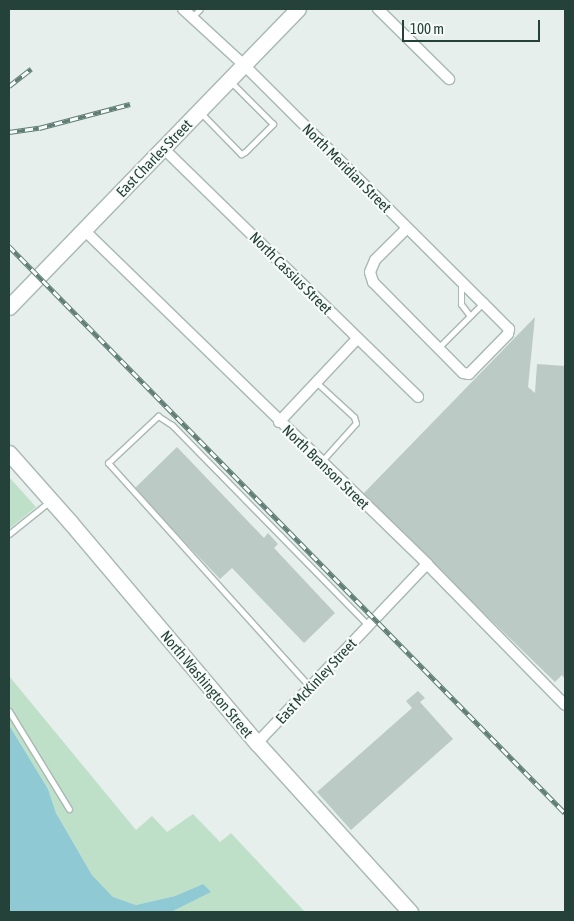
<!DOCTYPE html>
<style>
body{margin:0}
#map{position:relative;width:574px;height:921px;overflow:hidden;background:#e6efeb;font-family:"Asap Condensed",sans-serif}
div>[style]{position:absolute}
.green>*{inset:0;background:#bfe0c8}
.water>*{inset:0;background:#8ec9d4}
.building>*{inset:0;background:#bbcac4}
.roads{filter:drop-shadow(1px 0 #a8b8b2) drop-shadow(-1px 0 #a8b8b2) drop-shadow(0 1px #a8b8b2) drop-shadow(0 -1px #a8b8b2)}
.lane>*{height:5px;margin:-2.5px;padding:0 2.5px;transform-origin:2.5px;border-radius:2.5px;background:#fff}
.street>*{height:10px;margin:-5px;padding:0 5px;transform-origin:5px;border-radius:5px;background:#fff}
.secondary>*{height:15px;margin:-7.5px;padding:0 7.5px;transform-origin:7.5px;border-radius:7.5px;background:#fff}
.rail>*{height:4.5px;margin-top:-2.25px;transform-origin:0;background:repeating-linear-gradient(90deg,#f7fbf9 0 8px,#5f7d75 0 16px);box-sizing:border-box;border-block:1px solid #5f7d75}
span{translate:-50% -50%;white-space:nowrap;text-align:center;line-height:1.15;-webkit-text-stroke:4.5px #f7fbf9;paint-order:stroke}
.street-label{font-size:15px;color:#24423a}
.frame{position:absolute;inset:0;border:10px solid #24423a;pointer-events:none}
.scale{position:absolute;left:402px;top:20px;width:138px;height:22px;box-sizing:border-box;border:2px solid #24423a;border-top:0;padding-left:6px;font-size:15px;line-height:18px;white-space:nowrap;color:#24423a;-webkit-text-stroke:4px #f7fbf9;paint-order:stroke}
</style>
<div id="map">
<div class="green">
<div style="clip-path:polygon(9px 477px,36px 507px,9px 529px)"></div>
<div style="clip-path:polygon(9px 676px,136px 830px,152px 816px,167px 832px,193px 814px,220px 842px,231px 833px,305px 912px,171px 912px,200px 897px,203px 884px,175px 896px,136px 905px,113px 897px,92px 875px,56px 813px,48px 789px,9px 725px)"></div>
</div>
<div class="water">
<div style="clip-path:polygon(9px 725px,48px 789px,56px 813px,92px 875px,113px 897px,136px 905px,175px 896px,203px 884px,211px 892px,171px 912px,9px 912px)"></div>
</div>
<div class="building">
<div style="clip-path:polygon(535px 317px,528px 387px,535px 393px,537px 364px,565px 366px,565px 679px,562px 675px,555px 682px,362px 495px)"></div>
<div style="clip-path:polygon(177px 447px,264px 538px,268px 533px,278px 544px,274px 548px,335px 613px,304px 643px,232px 568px,220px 579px,134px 489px)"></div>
<div style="clip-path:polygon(418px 691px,425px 698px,420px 702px,453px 739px,351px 830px,317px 792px,412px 708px,406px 701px)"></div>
</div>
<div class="roads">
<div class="lane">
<div style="left:192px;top:17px;width:11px;rotate:-45deg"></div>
<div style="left:200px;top:112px;width:59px;rotate:45.7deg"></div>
<div style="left:241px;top:154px;width:4px;rotate:-27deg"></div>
<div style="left:245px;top:152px;width:40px;rotate:-45deg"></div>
<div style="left:273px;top:124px;width:59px;rotate:-135deg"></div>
<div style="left:461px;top:282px;width:22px;rotate:90deg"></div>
<div style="left:461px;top:304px;width:15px;rotate:53deg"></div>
<div style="left:438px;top:348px;width:64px;rotate:-45deg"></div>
<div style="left:316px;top:382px;width:52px;rotate:42.6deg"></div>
<div style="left:354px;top:417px;width:6px;rotate:72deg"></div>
<div style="left:356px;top:423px;width:52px;rotate:131.9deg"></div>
<div style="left:9px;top:534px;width:51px;rotate:-38.7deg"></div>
<div style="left:310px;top:687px;width:302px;rotate:-132deg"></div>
<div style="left:108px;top:463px;width:69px;rotate:-43.2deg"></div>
<div style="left:158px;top:416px;width:17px;rotate:33deg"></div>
<div style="left:172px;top:425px;width:280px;rotate:45.6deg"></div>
<div style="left:9px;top:711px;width:115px;rotate:58.5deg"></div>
</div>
<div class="street">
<div style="left:183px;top:9px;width:83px;rotate:42.6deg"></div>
<div style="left:244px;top:65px;width:337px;rotate:44.9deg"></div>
<div style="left:483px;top:303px;width:37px;rotate:45deg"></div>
<div style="left:509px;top:329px;width:5px;rotate:101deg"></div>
<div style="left:508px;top:334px;width:56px;rotate:134.3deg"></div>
<div style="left:469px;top:374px;width:6px;rotate:-171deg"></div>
<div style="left:463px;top:373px;width:128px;rotate:-134.7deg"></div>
<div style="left:373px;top:282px;width:10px;rotate:-107deg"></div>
<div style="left:370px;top:272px;width:13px;rotate:-67deg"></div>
<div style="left:375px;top:260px;width:45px;rotate:-45deg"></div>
<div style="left:378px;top:9px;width:100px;rotate:44.6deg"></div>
<div style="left:164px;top:149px;width:355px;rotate:44.3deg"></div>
<div style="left:84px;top:230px;width:479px;rotate:44.2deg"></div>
<div style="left:427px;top:564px;width:197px;rotate:45.6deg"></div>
<div style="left:279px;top:422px;width:114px;rotate:-46.8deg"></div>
<div style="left:257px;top:743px;width:247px;rotate:-46.5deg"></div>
</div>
<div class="secondary">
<div style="left:9px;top:307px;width:415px;rotate:-45.9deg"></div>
<div style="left:9px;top:453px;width:92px;rotate:48.5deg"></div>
<div style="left:70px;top:522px;width:289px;rotate:49.8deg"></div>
<div style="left:257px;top:743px;width:228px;rotate:47.8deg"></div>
</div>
</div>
<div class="rail">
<div style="left:9px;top:86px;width:28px;rotate:-38deg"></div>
<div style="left:9px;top:132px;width:30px;rotate:-8deg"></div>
<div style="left:39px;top:128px;width:94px;rotate:-14.8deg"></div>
<div style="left:9px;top:246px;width:794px;rotate:45.56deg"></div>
</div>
<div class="street-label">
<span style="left:154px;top:158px;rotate:-46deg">East Charles Street</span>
<span style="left:347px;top:168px;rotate:45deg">North Meridian Street</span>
<span style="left:291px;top:273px;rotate:45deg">North Cassius Street</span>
<span style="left:326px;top:467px;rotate:44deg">North Branson Street</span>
<span style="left:316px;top:681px;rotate:-47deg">East McKinley Street</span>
<span style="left:207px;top:684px;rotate:50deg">North Washington Street</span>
</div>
<div class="frame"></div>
<div class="scale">100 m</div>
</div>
